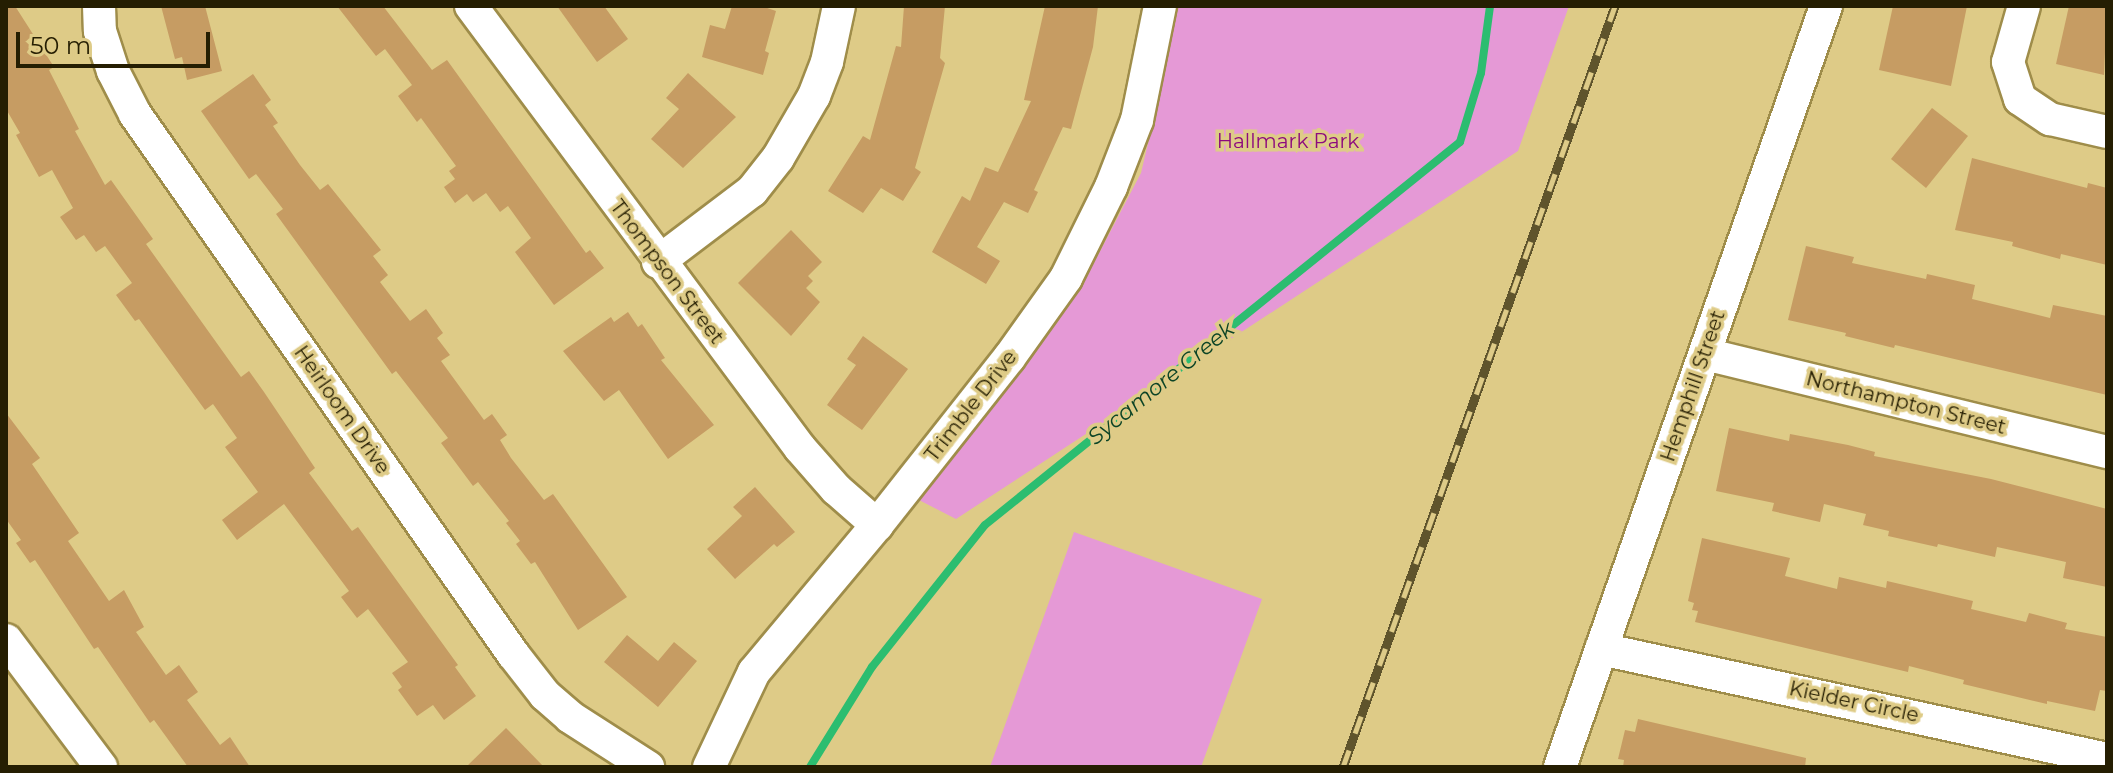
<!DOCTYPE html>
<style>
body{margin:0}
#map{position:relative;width:2113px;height:773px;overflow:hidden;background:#decb87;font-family:Montserrat,sans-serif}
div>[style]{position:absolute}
.green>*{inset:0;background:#e599d6}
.stream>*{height:8px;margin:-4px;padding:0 4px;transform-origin:4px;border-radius:4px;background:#2cbd70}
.building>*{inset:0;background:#c69c63}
.roads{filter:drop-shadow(2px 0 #9f8d4a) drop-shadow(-2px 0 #9f8d4a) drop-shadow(0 2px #9f8d4a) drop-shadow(0 -2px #9f8d4a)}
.minor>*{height:32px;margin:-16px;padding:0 16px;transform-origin:16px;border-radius:16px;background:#fff}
.rail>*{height:9px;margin-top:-4.5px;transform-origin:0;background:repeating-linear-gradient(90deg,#decb87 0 18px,#5f542c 0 36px);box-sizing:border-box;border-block:2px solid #5f542c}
span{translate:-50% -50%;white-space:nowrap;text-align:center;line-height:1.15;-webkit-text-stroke:7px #decb87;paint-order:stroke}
.park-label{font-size:20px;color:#8d097e}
.street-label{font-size:20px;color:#251e02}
.water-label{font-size:22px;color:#0c4426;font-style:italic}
.frame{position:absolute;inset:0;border:8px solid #251e02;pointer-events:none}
.scale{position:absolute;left:16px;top:32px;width:194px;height:36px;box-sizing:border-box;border:4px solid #251e02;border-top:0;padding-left:10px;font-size:24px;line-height:28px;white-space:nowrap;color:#251e02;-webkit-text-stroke:6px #decb87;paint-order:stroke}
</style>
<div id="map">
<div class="green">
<div style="clip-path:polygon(1173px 6px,1569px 6px,1518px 151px,956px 519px,917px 499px,1045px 339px,1087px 276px,1141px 173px,1158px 101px)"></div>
<div style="clip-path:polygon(1074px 532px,1262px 599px,1201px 767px,990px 767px)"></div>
</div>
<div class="stream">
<div style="left:810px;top:767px;width:118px;rotate:-58.2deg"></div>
<div style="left:872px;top:667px;width:181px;rotate:-51.5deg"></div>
<div style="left:985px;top:525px;width:610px;rotate:-38.88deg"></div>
<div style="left:1460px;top:142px;width:72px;rotate:-73.1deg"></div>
<div style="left:1481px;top:73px;width:68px;rotate:-82.3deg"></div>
</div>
<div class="building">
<div style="clip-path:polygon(6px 6px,15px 6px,54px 67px,49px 70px,79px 129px,75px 131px,105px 185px,111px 180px,153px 239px,146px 244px,241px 377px,249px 371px,264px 392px,315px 468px,309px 473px,352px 531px,358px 527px,458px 665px,455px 667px,476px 696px,444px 720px,433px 705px,417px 716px,398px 690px,402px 687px,392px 673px,408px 662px,368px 609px,357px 618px,341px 597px,349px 591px,284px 504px,237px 540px,222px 520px,258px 492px,225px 447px,237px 438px,213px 404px,205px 410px,139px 319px,135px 321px,116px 295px,132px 283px,105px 246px,96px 252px,84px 235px,76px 240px,60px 217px,73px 208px,52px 170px,39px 177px,16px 135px,20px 133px,6px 109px)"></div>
<div style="clip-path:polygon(161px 6px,205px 6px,222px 71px,187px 80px,182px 57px,175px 59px)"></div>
<div style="clip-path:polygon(337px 6px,383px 6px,432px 70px,447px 60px,586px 253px,590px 250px,604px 268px,554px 305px,515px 252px,531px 238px,508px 206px,500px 212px,486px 193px,473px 202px,467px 194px,455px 203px,444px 187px,455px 179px,449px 171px,456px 166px,421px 118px,417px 122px,398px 96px,412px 85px,385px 49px,376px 56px)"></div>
<div style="clip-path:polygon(557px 6px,604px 6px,628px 39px,597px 62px)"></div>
<div style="clip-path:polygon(732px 6px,761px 6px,776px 11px,765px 51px,769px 53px,763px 75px,702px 57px,710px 25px,725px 29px)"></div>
<div style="clip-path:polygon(904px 6px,945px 6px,940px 58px,945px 63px,915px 168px,921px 172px,903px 201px,881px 188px,863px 213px,828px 191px,863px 136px,870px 140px,896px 46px,901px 47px)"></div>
<div style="clip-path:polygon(1045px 6px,1098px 6px,1093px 47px,1071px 129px,1063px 127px,1034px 190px,1038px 192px,1028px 213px,1004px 202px,977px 247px,1000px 261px,986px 284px,932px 252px,962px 196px,970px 201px,985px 167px,998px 172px,1031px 101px,1024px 100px)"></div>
<div style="clip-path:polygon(1893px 6px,1967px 6px,1951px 86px,1879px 70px)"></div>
<div style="clip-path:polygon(2069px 6px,2107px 6px,2104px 75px,2056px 64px)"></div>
<div style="clip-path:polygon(688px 73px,736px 117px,683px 168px,651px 139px,679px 109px,666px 98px)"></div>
<div style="clip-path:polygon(253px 74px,271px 100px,265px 105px,278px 123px,273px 126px,300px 165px,320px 190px,328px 184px,381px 250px,373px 256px,388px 275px,380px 282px,410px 321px,426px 309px,443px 333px,437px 338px,450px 355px,441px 361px,484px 420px,492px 414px,507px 435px,500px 440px,511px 458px,544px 500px,553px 494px,627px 597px,578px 630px,535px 562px,531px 564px,516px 544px,520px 541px,506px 523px,509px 521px,478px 482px,473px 486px,441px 443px,448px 438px,396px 371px,392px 374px,276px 214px,283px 209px,256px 174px,249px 179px,201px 111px)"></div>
<div style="clip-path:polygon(1932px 108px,1968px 136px,1926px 188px,1891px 159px)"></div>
<div style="clip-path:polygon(1972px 158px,2087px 188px,2088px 183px,2107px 188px,2107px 265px,2061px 254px,2060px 259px,2012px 246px,2013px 242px,1955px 230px)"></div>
<div style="clip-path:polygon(791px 230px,822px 262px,808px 276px,813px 281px,806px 288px,820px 302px,791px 336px,738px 283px)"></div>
<div style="clip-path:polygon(1806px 246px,1854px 257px,1852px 263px,1926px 279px,1927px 274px,1975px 285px,1972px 299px,2050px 318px,2053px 305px,2107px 316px,2107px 395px,1895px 345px,1894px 348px,1845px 336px,1846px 333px,1788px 320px)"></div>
<div style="clip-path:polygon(628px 312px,638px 327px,642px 324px,665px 358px,661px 360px,714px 425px,668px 459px,619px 390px,604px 401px,563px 351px,611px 317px,614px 322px)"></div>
<div style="clip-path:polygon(863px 336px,908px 369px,862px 430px,827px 405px,856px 365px,847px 359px)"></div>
<div style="clip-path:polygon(6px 413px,40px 458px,32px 464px,79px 533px,68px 541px,109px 601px,124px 590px,144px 627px,136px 632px,166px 675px,179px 665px,198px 692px,187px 700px,220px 745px,230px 737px,250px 767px,188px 767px,154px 720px,150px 723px,98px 647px,94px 649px,35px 560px,30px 563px,16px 543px,21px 540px,6px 519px)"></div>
<div style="clip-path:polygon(1729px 428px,1789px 441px,1790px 434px,1848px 445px,1875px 452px,1874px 456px,1991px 479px,2107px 509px,2107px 587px,2063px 578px,2066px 562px,1997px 547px,1995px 557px,1938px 544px,1937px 547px,1888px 536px,1889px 531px,1863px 525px,1866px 514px,1824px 504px,1820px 522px,1772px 511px,1774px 503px,1716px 491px)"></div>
<div style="clip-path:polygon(755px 487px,795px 532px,777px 547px,774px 544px,735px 579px,707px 549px,742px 516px,733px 507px)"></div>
<div style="clip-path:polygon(1702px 538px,1790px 558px,1785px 576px,1837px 589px,1839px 577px,1886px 588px,1887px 581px,1973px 601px,1971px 609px,2026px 622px,2029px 613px,2067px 623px,2065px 629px,2107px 637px,2107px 691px,2100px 690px,2095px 711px,2047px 701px,2047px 704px,1963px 684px,1964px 680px,1909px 666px,1908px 672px,1695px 622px,1698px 611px,1692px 610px,1694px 603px,1688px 601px)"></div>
<div style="clip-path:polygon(627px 635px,658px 661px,674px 642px,697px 661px,658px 707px,604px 662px)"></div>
<div style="clip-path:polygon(1638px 719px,1806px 758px,1805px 767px,1623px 767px,1624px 760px,1618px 759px,1625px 730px,1635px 732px)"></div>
<div style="clip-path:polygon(506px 728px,544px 767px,466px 767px)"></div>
</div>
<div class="roads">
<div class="minor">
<div style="left:99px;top:6px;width:25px;rotate:88deg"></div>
<div style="left:100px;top:31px;width:42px;rotate:72deg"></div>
<div style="left:113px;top:71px;width:48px;rotate:62.9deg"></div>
<div style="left:135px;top:114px;width:659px;rotate:55.01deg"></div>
<div style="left:513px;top:654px;width:52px;rotate:52deg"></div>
<div style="left:545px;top:695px;width:33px;rotate:41deg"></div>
<div style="left:570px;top:717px;width:93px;rotate:32.7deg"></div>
<div style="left:471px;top:6px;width:551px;rotate:53.34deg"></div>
<div style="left:800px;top:448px;width:55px;rotate:48.7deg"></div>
<div style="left:836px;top:489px;width:55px;rotate:41.3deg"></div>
<div style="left:2024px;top:6px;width:58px;rotate:105.9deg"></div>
<div style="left:2008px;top:62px;width:39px;rotate:72deg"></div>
<div style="left:2020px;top:99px;width:36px;rotate:34deg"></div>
<div style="left:2050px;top:119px;width:58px;rotate:12.8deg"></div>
<div style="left:658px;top:262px;width:118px;rotate:-37.1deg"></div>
<div style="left:752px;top:191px;width:42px;rotate:-51.8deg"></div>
<div style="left:778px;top:158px;width:72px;rotate:-59.9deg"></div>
<div style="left:814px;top:96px;width:36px;rotate:-69deg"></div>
<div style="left:827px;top:62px;width:57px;rotate:-77.9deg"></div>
<div style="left:1705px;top:354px;width:414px;rotate:13.7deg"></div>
<div style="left:6px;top:640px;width:159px;rotate:53.2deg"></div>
<div style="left:1601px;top:649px;width:518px;rotate:12.26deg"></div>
<div style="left:709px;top:767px;width:105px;rotate:-64.7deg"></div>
<div style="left:754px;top:672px;width:192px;rotate:-50.1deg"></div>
<div style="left:877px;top:525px;width:213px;rotate:-51.7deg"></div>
<div style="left:1009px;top:358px;width:98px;rotate:-54.5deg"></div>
<div style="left:1066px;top:278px;width:102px;rotate:-63.7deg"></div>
<div style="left:1111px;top:187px;width:72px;rotate:-68.8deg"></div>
<div style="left:1137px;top:120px;width:116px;rotate:-78.6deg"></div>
<div style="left:1560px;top:767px;width:806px;rotate:-70.73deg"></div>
</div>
</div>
<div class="rail">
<div style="left:1343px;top:767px;width:808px;rotate:-70.33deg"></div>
</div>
<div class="park-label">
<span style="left:1288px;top:141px">Hallmark Park</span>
</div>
<div class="street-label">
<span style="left:667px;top:272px;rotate:53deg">Thompson Street</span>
<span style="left:1693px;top:386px;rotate:-71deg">Hemphill Street</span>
<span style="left:1906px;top:403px;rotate:14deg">Northampton Street</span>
<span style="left:971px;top:406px;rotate:-52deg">Trimble Drive</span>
<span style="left:342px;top:410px;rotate:55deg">Heirloom Drive</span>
<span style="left:1854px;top:702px;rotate:12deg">Kielder Circle</span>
</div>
<div class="water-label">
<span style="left:1161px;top:383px;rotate:-39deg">Sycamore Creek</span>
</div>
<div class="frame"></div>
<div class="scale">50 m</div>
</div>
